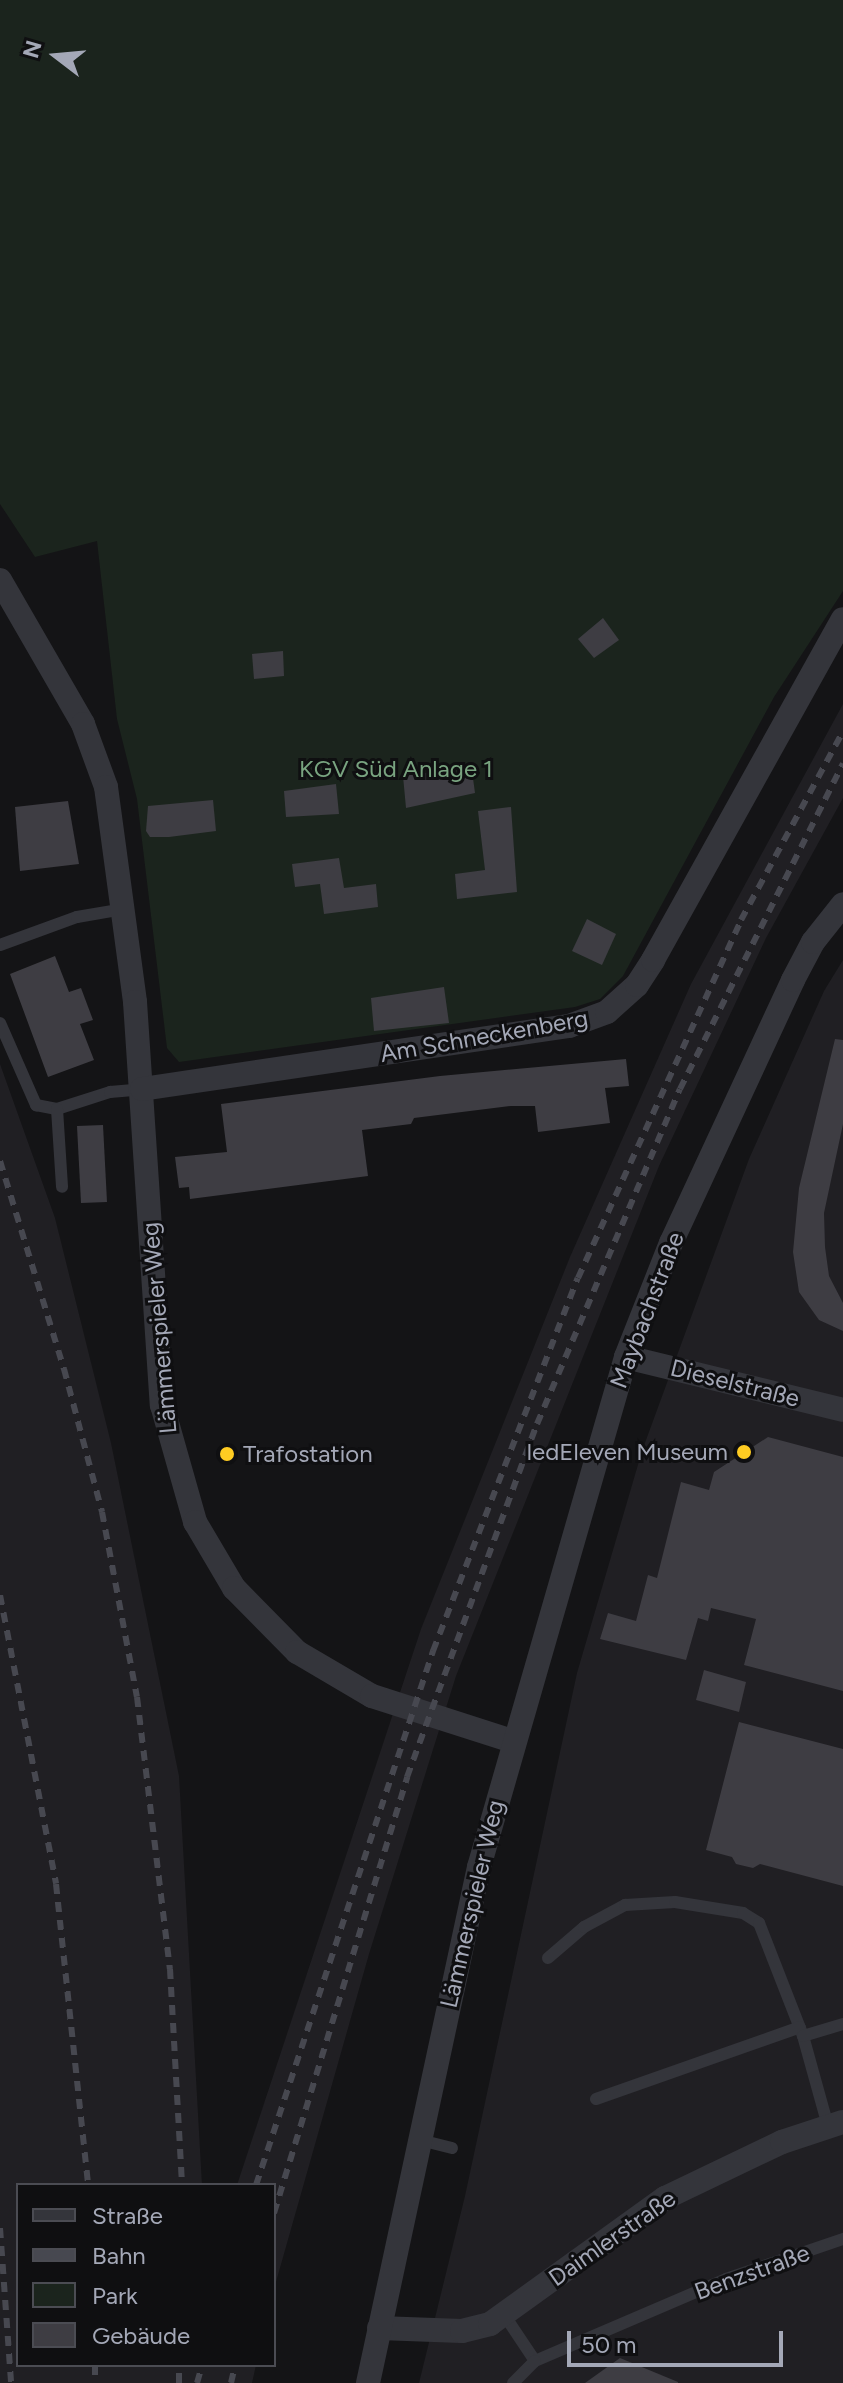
<!DOCTYPE html>
<meta charset="utf-8">
<style>
body{margin:0}
#map{position:relative;width:843px;height:2383px;overflow:hidden;background:#141416;font-family:Figtree,sans-serif}
div>[style]{position:absolute}
.built>*{inset:0;background:#201f23}
.green>*{inset:0;background:#1b241d}
.building>*{inset:0;background:#3e3d43}
.lane>*{height:12px;margin:-6px;padding:0 6px;transform-origin:6px;border-radius:6px;background:#34353b}
.street>*{height:24px;margin:-12px;padding:0 12px;transform-origin:12px;border-radius:12px;background:#34353b}
.rail>*{height:6px;margin-top:-3px;transform-origin:0;background:repeating-linear-gradient(90deg,#474850 0 10px,transparent 0 18px)}
.dots>*{width:22px;height:22px;translate:-50% -50%;box-sizing:border-box;border:4px solid #0f0f11;border-radius:50%}
span{translate:-50% -50%;white-space:nowrap;text-align:center;line-height:1.15;-webkit-text-stroke:6px #0f0f11;paint-order:stroke}
.park-label{font-size:24px;color:#79a480}
.street-label{font-size:24px;color:#a4a8b7}
.poi-label{font-size:24px;color:#a4a8b7}
.right{translate:-100% -50%;text-align:right}
.left{translate:0 -50%;text-align:left}
.legend{position:absolute;left:16px;top:2183px;width:260px;height:184px;box-sizing:border-box;background:#0f0f11;border:2px solid #4b4c53;margin:0;padding:10px 14px;list-style:none;font-size:24px;color:#a4a8b7}
.legend li{display:flex;align-items:center;gap:16px;height:40px}
.legend b{width:40px;border:2px solid #4b4c53}
.north{position:absolute;left:16px;top:16px;width:80px;height:80px;-webkit-text-stroke:6px #0f0f11;paint-order:stroke;rotate:286deg;font-size:22px;font-weight:700;line-height:32px;text-align:center;color:#a4a8b7}
.north::after{content:'';display:block;margin:auto;width:28px;height:36px;background:#a4a8b7;clip-path:polygon(50% 0,100% 100%,50% 72%,0 100%)}
.scale{position:absolute;left:567px;top:2331px;width:216px;height:36px;box-sizing:border-box;border:4px solid #a4a8b7;border-top:0;padding-left:10px;font-size:24px;line-height:28px;white-space:nowrap;color:#a4a8b7;-webkit-text-stroke:6px #0f0f11;paint-order:stroke}
</style>
<div id="map">
<div class="built">
<div style="clip-path:polygon(843px 704px,843px 798px,766px 938px,659px 1166px,456px 1676px,369px 1954px,274px 2289px,274px 2185px,237px 2185px,421px 1629px,570px 1257px,691px 984px)"></div>
<div style="clip-path:polygon(843px 960px,843px 2383px,419px 2383px,465px 2196px,577px 1673px,642px 1451px,749px 1159px,824px 991px)"></div>
<div style="clip-path:polygon(0 1064px,55px 1218px,111px 1443px,179px 1776px,202px 2185px,18px 2185px,18px 2365px,256px 2365px,252px 2383px,0 2383px)"></div>
</div>
<div class="green">
<div style="clip-path:polygon(0 0,843px 0,843px 591px,774px 697px,623px 976px,600px 999px,575px 1007px,179px 1062px,167px 1048px,137px 799px,117px 719px,97px 541px,35px 557px,0 504px)"></div>
</div>
<div class="building">
<div style="clip-path:polygon(603px 618px,619px 640px,594px 658px,578px 639px)"></div>
<div style="clip-path:polygon(283px 651px,284px 676px,254px 679px,252px 654px)"></div>
<div style="clip-path:polygon(454px 769px,454px 773px,472px 771px,475px 793px,406px 808px,403px 776px)"></div>
<div style="clip-path:polygon(336px 784px,339px 814px,286px 817px,284px 791px)"></div>
<div style="clip-path:polygon(213px 800px,216px 831px,169px 837px,150px 837px,146px 831px,148px 806px)"></div>
<div style="clip-path:polygon(68px 801px,79px 864px,20px 871px,15px 807px)"></div>
<div style="clip-path:polygon(511px 807px,517px 892px,457px 899px,455px 874px,485px 870px,478px 811px)"></div>
<div style="clip-path:polygon(339px 858px,344px 888px,376px 884px,378px 907px,324px 914px,320px 884px,295px 887px,292px 864px)"></div>
<div style="clip-path:polygon(587px 919px,616px 934px,602px 965px,572px 951px)"></div>
<div style="clip-path:polygon(55px 956px,69px 992px,81px 988px,93px 1020px,80px 1024px,94px 1060px,48px 1077px,10px 974px)"></div>
<div style="clip-path:polygon(444px 987px,449px 1023px,374px 1031px,371px 998px)"></div>
<div style="clip-path:polygon(835px 1039px,843px 1040px,843px 1124px,824px 1213px,825px 1247px,829px 1276px,843px 1303px,843px 1331px,819px 1320px,799px 1292px,793px 1252px,799px 1188px)"></div>
<div style="clip-path:polygon(626px 1059px,629px 1086px,605px 1088px,610px 1123px,538px 1132px,535px 1106px,511px 1106px,414px 1118px,411px 1124px,362px 1130px,368px 1176px,190px 1199px,189px 1187px,179px 1188px,175px 1157px,227px 1152px,221px 1104px,440px 1076px)"></div>
<div style="clip-path:polygon(103px 1125px,107px 1202px,81px 1203px,77px 1126px)"></div>
<div style="clip-path:polygon(768px 1437px,843px 1457px,843px 1691px,744px 1665px,756px 1619px,711px 1608px,708px 1621px,698px 1618px,686px 1660px,600px 1639px,608px 1613px,636px 1621px,648px 1575px,657px 1578px,681px 1482px,709px 1490px,714px 1472px)"></div>
<div style="clip-path:polygon(704px 1670px,746px 1682px,739px 1712px,696px 1700px)"></div>
<div style="clip-path:polygon(739px 1722px,843px 1749px,843px 1886px,760px 1864px,753px 1868px,736px 1864px,732px 1857px,706px 1850px)"></div>
<div style="clip-path:polygon(620px 2358px,678px 2382px,678px 2383px,585px 2383px)"></div>
</div>
<div class="lane">
<div style="left:0;top:945px;width:82px;rotate:-20deg"></div>
<div style="left:77px;top:917px;width:48px;rotate:-9.7deg"></div>
<div style="left:0;top:1023px;width:90px;rotate:66.3deg"></div>
<div style="left:36px;top:1105px;width:21px;rotate:11deg"></div>
<div style="left:57px;top:1109px;width:56px;rotate:-17.8deg"></div>
<div style="left:110px;top:1092px;width:32px;rotate:-5deg"></div>
<div style="left:57px;top:1109px;width:78px;rotate:86.3deg"></div>
<div style="left:548px;top:1958px;width:48px;rotate:-40.7deg"></div>
<div style="left:584px;top:1927px;width:47px;rotate:-28.2deg"></div>
<div style="left:625px;top:1905px;width:50px;rotate:-3.4deg"></div>
<div style="left:675px;top:1902px;width:69px;rotate:9.2deg"></div>
<div style="left:743px;top:1913px;width:19px;rotate:32deg"></div>
<div style="left:759px;top:1923px;width:121px;rotate:68.7deg"></div>
<div style="left:596px;top:2099px;width:216px;rotate:-19.4deg"></div>
<div style="left:828px;top:2126px;width:93px;rotate:-105.5deg"></div>
<div style="left:803px;top:2036px;width:42px;rotate:-16.7deg"></div>
<div style="left:420px;top:2140px;width:33px;rotate:14deg"></div>
<div style="left:505px;top:2316px;width:54px;rotate:56.3deg"></div>
<div style="left:535px;top:2361px;width:208px;rotate:-23.2deg"></div>
<div style="left:726px;top:2279px;width:124px;rotate:-18.9deg"></div>
<div style="left:513px;top:2383px;width:31px;rotate:-45deg"></div>
</div>
<div class="street">
<div style="left:0;top:580px;width:166px;rotate:60deg"></div>
<div style="left:83px;top:724px;width:67px;rotate:69.9deg"></div>
<div style="left:106px;top:787px;width:217px;rotate:82.3deg"></div>
<div style="left:135px;top:1002px;width:404px;rotate:86.2deg"></div>
<div style="left:162px;top:1405px;width:122px;rotate:74.2deg"></div>
<div style="left:195px;top:1522px;width:77px;rotate:59.4deg"></div>
<div style="left:234px;top:1588px;width:90px;rotate:45.5deg"></div>
<div style="left:297px;top:1652px;width:87px;rotate:30.4deg"></div>
<div style="left:372px;top:1696px;width:147px;rotate:17.8deg"></div>
<div style="left:142px;top:1089px;width:432px;rotate:-8.4deg"></div>
<div style="left:569px;top:1026px;width:40px;rotate:-20.2deg"></div>
<div style="left:607px;top:1012px;width:40px;rotate:-42deg"></div>
<div style="left:637px;top:985px;width:30px;rotate:-57deg"></div>
<div style="left:653px;top:960px;width:390px;rotate:-60.9deg"></div>
<div style="left:626px;top:1357px;width:223px;rotate:13.7deg"></div>
<div style="left:379px;top:2328px;width:83px;rotate:2.1deg"></div>
<div style="left:462px;top:2331px;width:29px;rotate:-14deg"></div>
<div style="left:490px;top:2324px;width:216px;rotate:-35.8deg"></div>
<div style="left:665px;top:2198px;width:130px;rotate:-25.6deg"></div>
<div style="left:782px;top:2142px;width:64px;rotate:-18.2deg"></div>
<div style="left:368px;top:2383px;width:528px;rotate:-77.86deg"></div>
<div style="left:479px;top:1867px;width:531px;rotate:-73.92deg"></div>
<div style="left:626px;top:1357px;width:123px;rotate:-68.5deg"></div>
<div style="left:671px;top:1243px;width:290px;rotate:-65.1deg"></div>
<div style="left:793px;top:980px;width:43px;rotate:-62.2deg"></div>
<div style="left:813px;top:942px;width:48px;rotate:-51.7deg"></div>
</div>
<div class="rail">
<div style="left:0;top:1161px;width:218px;rotate:72.9deg"></div>
<div style="left:64px;top:1369px;width:148px;rotate:75.1deg"></div>
<div style="left:102px;top:1512px;width:188px;rotate:79.3deg"></div>
<div style="left:137px;top:1697px;width:274px;rotate:83.1deg"></div>
<div style="left:170px;top:1969px;width:216px;rotate:86.8deg"></div>
<div style="left:0;top:1595px;width:294px;rotate:79deg"></div>
<div style="left:56px;top:1884px;width:303px;rotate:83.9deg"></div>
<div style="left:256px;top:2185px;width:563px;rotate:-71.66deg"></div>
<div style="left:433px;top:1651px;width:400px;rotate:-68.8deg"></div>
<div style="left:578px;top:1278px;width:393px;rotate:-65.5deg"></div>
<div style="left:741px;top:920px;width:215px;rotate:-61.6deg"></div>
<div style="left:274px;top:2213px;width:456px;rotate:-73deg"></div>
<div style="left:407px;top:1777px;width:376px;rotate:-69.8deg"></div>
<div style="left:537px;top:1424px;width:364px;rotate:-66.9deg"></div>
<div style="left:680px;top:1089px;width:364px;rotate:-63.4deg"></div>
<div style="left:0;top:2228px;width:155px;rotate:85.9deg"></div>
<div style="left:95px;top:2365px;width:18px;rotate:90deg"></div>
<div style="left:179px;top:2383px;width:18px;rotate:-90deg"></div>
<div style="left:197px;top:2383px;width:19px;rotate:-74deg"></div>
<div style="left:231px;top:2383px;width:18px;rotate:-77deg"></div>
</div>
<div class="dots">
<div style="left:744px;top:1452px;background:#fc2"></div>
<div style="left:227px;top:1454px;background:#fc2"></div>
</div>
<div class="park-label">
<span style="left:396px;top:769px">KGV Süd Anlage 1</span>
</div>
<div class="street-label">
<span style="left:484px;top:1036px;rotate:-10deg">Am Schneckenberg</span>
<span style="left:647px;top:1310px;rotate:-69deg">Maybachstraße</span>
<span style="left:159px;top:1328px;rotate:-95deg">Lämmerspieler Weg</span>
<span style="left:735px;top:1383px;rotate:14deg">Dieselstraße</span>
<span style="left:472px;top:1904px;rotate:-77deg">Lämmerspieler Weg</span>
<span style="left:612px;top:2238px;rotate:-35deg">Daimlerstraße</span>
<span style="left:752px;top:2272px;rotate:-20deg">Benzstraße</span>
</div>
<div class="poi-label">
<span class="right" style="left:728px;top:1452px">ledEleven Museum</span>
<span class="left" style="left:243px;top:1454px">Trafostation</span>
</div>
<ul class="legend">
<li><b style="height:10px;background:#34353b"></b>Straße</li>
<li><b style="height:10px;background:#474850"></b>Bahn</li>
<li><b style="height:22px;background:#1b241d"></b>Park</li>
<li><b style="height:22px;background:#3e3d43"></b>Gebäude</li>
</ul>
<div class="north">N</div>
<div class="scale">50 m</div>
</div>
